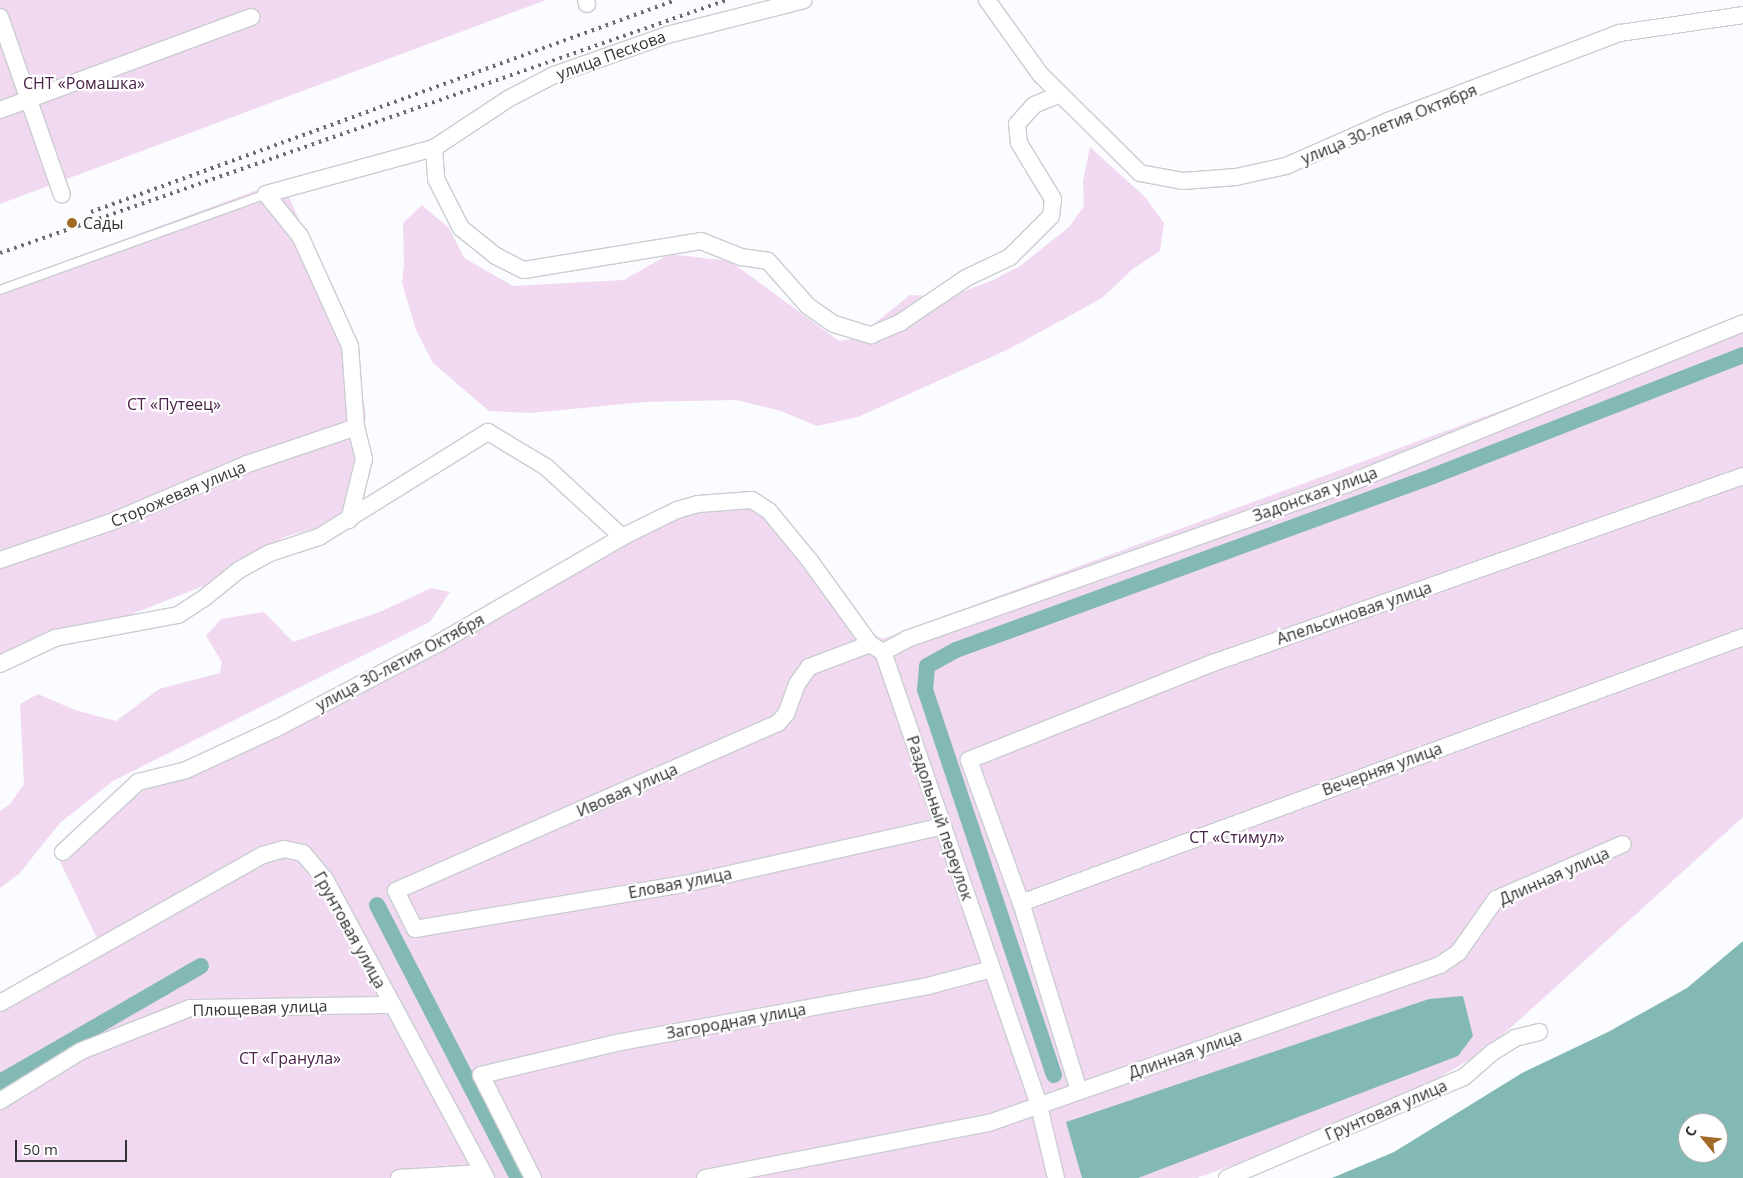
<!DOCTYPE html>
<meta charset="utf-8">
<style>
body{margin:0}
#map{position:relative;width:1743px;height:1178px;overflow:hidden;background:#fafcff;font-family:"Open Sans",sans-serif}
div>[style]{position:absolute}
.green>*{inset:0;background:#f2d9f2}
.water>*{inset:0;background:#83b9b5}
.canal>*{height:16px;margin:-8px;padding:0 8px;transform-origin:8px;border-radius:8px;background:#83b9b5}
.roads{filter:drop-shadow(1px 0 #cacdd1) drop-shadow(-1px 0 #cacdd1) drop-shadow(0 1px #cacdd1) drop-shadow(0 -1px #cacdd1)}
.service>*{height:8px;margin:-4px;padding:0 4px;transform-origin:4px;border-radius:4px;background:#fff}
.minor>*{height:16px;margin:-8px;padding:0 8px;transform-origin:8px;border-radius:8px;background:#fff}
.rail>*{height:4px;margin-top:-2px;transform-origin:0;background:repeating-linear-gradient(90deg,#6b6c6f 0 2.5px,transparent 0 7.5px)}
.dots>*{width:14px;height:14px;translate:-50% -50%;box-sizing:border-box;border:2px solid #fff;border-radius:50%}
span{translate:-50% -50%;white-space:nowrap;text-align:center;line-height:1.15;-webkit-text-stroke:4.5px #fff;paint-order:stroke}
.street-label{font-size:16px;color:#323335}
.park-label{font-size:16px;color:#49214a}
.poi-label{font-size:16px;color:#323335}
.left{translate:0 -50%;text-align:left}
.north{position:absolute;left:1678px;top:1113px;width:50px;height:50px;box-sizing:border-box;background:#fff;border:1px solid #adadae;border-radius:50%;rotate:298deg;font-size:14px;font-weight:700;line-height:20px;text-align:center;color:#323335}
.north::after{content:'';display:block;margin:auto;width:18px;height:22px;background:#a16a26;clip-path:polygon(50% 0,100% 100%,50% 72%,0 100%)}
.scale{position:absolute;left:15px;top:1140px;width:112px;height:22px;box-sizing:border-box;border:2px solid #323335;border-top:0;padding-left:6px;font-size:15px;line-height:18px;white-space:nowrap;color:#323335;-webkit-text-stroke:4px #fff;paint-order:stroke}
</style>
<div id="map">
<div class="green">
<div style="clip-path:polygon(0 0,546px 0,0 204px)"></div>
<div style="clip-path:polygon(1090px 147px,1145px 197px,1164px 223px,1160px 251px,1134px 268px,1102px 298px,1009px 349px,858px 417px,817px 426px,781px 411px,736px 400px,643px 402px,531px 413px,489px 411px,433px 363px,416px 330px,402px 283px,404px 265px,403px 223px,422px 205px,449px 228px,464px 258px,513px 286px,624px 280px,669px 254px,730px 261px,839px 341px,856px 338px,910px 295px,949px 297px,993px 280px,1020px 266px,1069px 227px,1084px 206px,1083px 181px)"></div>
<div style="clip-path:polygon(282px 181px,354px 345px,366px 415px,356px 475px,338px 523px,284px 537px,211px 583px,0 666px,0 285px)"></div>
<div style="clip-path:polygon(1743px 321px,1743px 817px,1485px 1051px,1375px 1115px,1197px 1178px,0 1178px,0 1000px,98px 941px,56px 853px,135px 788px,366px 678px,633px 528px,722px 500px,758px 503px,866px 630px,882px 639px)"></div>
<div style="clip-path:polygon(431px 588px,450px 592px,430px 622px,113px 781px,60px 823px,19px 874px,0 888px,0 811px,10px 804px,24px 784px,20px 704px,38px 694px,75px 710px,116px 721px,159px 689px,220px 673px,222px 662px,206px 636px,221px 619px,264px 612px,293px 642px,382px 611px)"></div>
</div>
<div class="water">
<div style="clip-path:polygon(evenodd,1743px 941px,1743px 1178px,1332px 1178px,1394px 1152px,1522px 1073px,1608px 1032px,1687px 988px,1743px 941px,1688px 1123px,1718px 1123px,1718px 1153px,1688px 1153px,1688px 1123px)"></div>
<div style="clip-path:polygon(1463px 996px,1473px 1036px,1458px 1056px,1138px 1178px,1082px 1178px,1066px 1122px,1429px 999px)"></div>
</div>
<div class="canal">
<div style="left:377px;top:905px;width:307px;rotate:62.7deg"></div>
<div style="left:1054px;top:1075px;width:406px;rotate:-108.5deg"></div>
<div style="left:925px;top:690px;width:24px;rotate:-85deg"></div>
<div style="left:927px;top:666px;width:33px;rotate:-29deg"></div>
<div style="left:956px;top:650px;width:508px;rotate:-20.04deg"></div>
<div style="left:1433px;top:476px;width:333px;rotate:-21.3deg"></div>
<div style="left:0;top:1082px;width:232px;rotate:-30deg"></div>
</div>
<div class="roads">
<div class="service">
<div style="left:0;top:290px;width:283px;rotate:-19.8deg"></div>
</div>
<div class="minor">
<div style="left:586px;top:0;width:4px;rotate:76deg"></div>
<div style="left:987px;top:0;width:91px;rotate:54.4deg"></div>
<div style="left:1040px;top:74px;width:141px;rotate:44.7deg"></div>
<div style="left:1140px;top:173px;width:44px;rotate:10.5deg"></div>
<div style="left:1183px;top:181px;width:53px;rotate:-4.3deg"></div>
<div style="left:1236px;top:177px;width:51px;rotate:-12.4deg"></div>
<div style="left:1286px;top:166px;width:111px;rotate:-23.8deg"></div>
<div style="left:1388px;top:121px;width:248px;rotate:-20.8deg"></div>
<div style="left:1620px;top:33px;width:124px;rotate:-8.3deg"></div>
<div style="left:0;top:17px;width:188px;rotate:70.8deg"></div>
<div style="left:0;top:110px;width:268px;rotate:-20.3deg"></div>
<div style="left:434px;top:148px;width:31px;rotate:86deg"></div>
<div style="left:436px;top:179px;width:55px;rotate:63deg"></div>
<div style="left:461px;top:228px;width:45px;rotate:38.7deg"></div>
<div style="left:496px;top:256px;width:31px;rotate:27deg"></div>
<div style="left:524px;top:270px;width:179px;rotate:-9.3deg"></div>
<div style="left:701px;top:241px;width:43px;rotate:21.8deg"></div>
<div style="left:741px;top:257px;width:27px;rotate:8deg"></div>
<div style="left:768px;top:261px;width:60px;rotate:48.4deg"></div>
<div style="left:808px;top:306px;width:32px;rotate:35deg"></div>
<div style="left:834px;top:324px;width:39px;rotate:17deg"></div>
<div style="left:871px;top:335px;width:33px;rotate:-23deg"></div>
<div style="left:901px;top:322px;width:78px;rotate:-34.1deg"></div>
<div style="left:966px;top:278px;width:49px;rotate:-25.5deg"></div>
<div style="left:1010px;top:257px;width:58px;rotate:-45deg"></div>
<div style="left:1051px;top:216px;width:17px;rotate:-83deg"></div>
<div style="left:1053px;top:199px;width:66px;rotate:-121.3deg"></div>
<div style="left:1019px;top:143px;width:19px;rotate:-96deg"></div>
<div style="left:1017px;top:124px;width:25px;rotate:-48deg"></div>
<div style="left:1034px;top:105px;width:28px;rotate:-23deg"></div>
<div style="left:349px;top:520px;width:63px;rotate:-76.2deg"></div>
<div style="left:364px;top:459px;width:33px;rotate:-104deg"></div>
<div style="left:356px;top:427px;width:81px;rotate:-94.2deg"></div>
<div style="left:350px;top:346px;width:121px;rotate:-114.4deg"></div>
<div style="left:300px;top:236px;width:54px;rotate:-129deg"></div>
<div style="left:266px;top:194px;width:174px;rotate:-15.3deg"></div>
<div style="left:434px;top:148px;width:89px;rotate:-33.5deg"></div>
<div style="left:508px;top:99px;width:52px;rotate:-27.6deg"></div>
<div style="left:554px;top:75px;width:120px;rotate:-19.5deg"></div>
<div style="left:667px;top:35px;width:141px;rotate:-14.3deg"></div>
<div style="left:0;top:560px;width:117px;rotate:-18.9deg"></div>
<div style="left:111px;top:522px;width:148px;rotate:-23.1deg"></div>
<div style="left:247px;top:464px;width:115px;rotate:-18.7deg"></div>
<div style="left:870px;top:644px;width:65px;rotate:159.3deg"></div>
<div style="left:809px;top:667px;width:21px;rotate:125deg"></div>
<div style="left:797px;top:684px;width:32px;rotate:110deg"></div>
<div style="left:786px;top:714px;width:12px;rotate:132deg"></div>
<div style="left:778px;top:723px;width:417px;rotate:156.3deg"></div>
<div style="left:396px;top:891px;width:42px;rotate:63.4deg"></div>
<div style="left:415px;top:929px;width:278px;rotate:-9.5deg"></div>
<div style="left:689px;top:883px;width:260px;rotate:-12.6deg"></div>
<div style="left:883px;top:652px;width:27px;rotate:-28deg"></div>
<div style="left:907px;top:639px;width:467px;rotate:-19.4deg"></div>
<div style="left:1347px;top:484px;width:427px;rotate:-22.1deg"></div>
<div style="left:0;top:664px;width:61px;rotate:-25.3deg"></div>
<div style="left:55px;top:638px;width:125px;rotate:-10.6deg"></div>
<div style="left:178px;top:615px;width:30px;rotate:-33deg"></div>
<div style="left:203px;top:599px;width:46px;rotate:-38.9deg"></div>
<div style="left:239px;top:570px;width:35px;rotate:-29deg"></div>
<div style="left:270px;top:553px;width:52px;rotate:-18.1deg"></div>
<div style="left:319px;top:537px;width:199px;rotate:-31.9deg"></div>
<div style="left:488px;top:432px;width:68px;rotate:31.1deg"></div>
<div style="left:546px;top:467px;width:103px;rotate:42.6deg"></div>
<div style="left:63px;top:852px;width:103px;rotate:-43deg"></div>
<div style="left:138px;top:782px;width:49px;rotate:-14deg"></div>
<div style="left:186px;top:770px;width:100px;rotate:-24.8deg"></div>
<div style="left:277px;top:728px;width:181px;rotate:-27.7deg"></div>
<div style="left:437px;top:644px;width:214px;rotate:-30deg"></div>
<div style="left:622px;top:537px;width:61px;rotate:-26.1deg"></div>
<div style="left:677px;top:510px;width:22px;rotate:-16deg"></div>
<div style="left:698px;top:504px;width:54px;rotate:-4.2deg"></div>
<div style="left:752px;top:500px;width:20px;rotate:33deg"></div>
<div style="left:769px;top:511px;width:65px;rotate:50.6deg"></div>
<div style="left:810px;top:561px;width:102px;rotate:54.1deg"></div>
<div style="left:870px;top:644px;width:15px;rotate:32deg"></div>
<div style="left:883px;top:652px;width:480px;rotate:71deg"></div>
<div style="left:1039px;top:1106px;width:74px;rotate:76.7deg"></div>
<div style="left:1021px;top:903px;width:769px;rotate:-20.22deg"></div>
<div style="left:0;top:1003px;width:302px;rotate:-29.4deg"></div>
<div style="left:263px;top:855px;width:22px;rotate:-16deg"></div>
<div style="left:284px;top:849px;width:19px;rotate:12deg"></div>
<div style="left:303px;top:853px;width:34px;rotate:50deg"></div>
<div style="left:325px;top:879px;width:340px;rotate:61.7deg"></div>
<div style="left:1079px;top:1091px;width:197px;rotate:-107.1deg"></div>
<div style="left:1021px;top:903px;width:152px;rotate:-110deg"></div>
<div style="left:969px;top:760px;width:263px;rotate:-21.7deg"></div>
<div style="left:1213px;top:663px;width:562px;rotate:-19.43deg"></div>
<div style="left:0;top:1101px;width:95px;rotate:-31.7deg"></div>
<div style="left:81px;top:1051px;width:117px;rotate:-21.5deg"></div>
<div style="left:190px;top:1008px;width:202px;rotate:-0.9deg"></div>
<div style="left:399px;top:1178px;width:84px;rotate:-3.4deg"></div>
<div style="left:533px;top:1178px;width:115px;rotate:-116.8deg"></div>
<div style="left:481px;top:1075px;width:144px;rotate:-13.3deg"></div>
<div style="left:621px;top:1042px;width:312px;rotate:-10.3deg"></div>
<div style="left:928px;top:986px;width:66px;rotate:-14.9deg"></div>
<div style="left:705px;top:1178px;width:289px;rotate:-11deg"></div>
<div style="left:989px;top:1123px;width:478px;rotate:-19.3deg"></div>
<div style="left:1440px;top:965px;width:22px;rotate:-34deg"></div>
<div style="left:1458px;top:953px;width:66px;rotate:-54.9deg"></div>
<div style="left:1496px;top:899px;width:138px;rotate:-23.4deg"></div>
<div style="left:1227px;top:1178px;width:258px;rotate:-23.1deg"></div>
<div style="left:1464px;top:1077px;width:38px;rotate:-41deg"></div>
<div style="left:1493px;top:1052px;width:26px;rotate:-32deg"></div>
<div style="left:1515px;top:1038px;width:25px;rotate:-14deg"></div>
</div>
</div>
<div class="rail">
<div style="left:91px;top:212px;width:622px;rotate:-19.92deg"></div>
<div style="left:0;top:253px;width:770px;rotate:-19.19deg"></div>
</div>
<div class="dots">
<div style="left:72px;top:223px;background:#a16a26"></div>
</div>
<div class="street-label">
<span style="left:611px;top:55px;rotate:-20deg">улица Пескова</span>
<span style="left:1389px;top:124px;rotate:-22deg">улица 30-летия Октября</span>
<span style="left:178px;top:494px;rotate:-23deg">Сторожевая улица</span>
<span style="left:1315px;top:494px;rotate:-20deg">Задонская улица</span>
<span style="left:1354px;top:613px;rotate:-19deg">Апельсиновая улица</span>
<span style="left:400px;top:662px;rotate:-28deg">улица 30-летия Октября</span>
<span style="left:1382px;top:769px;rotate:-20deg">Вечерняя улица</span>
<span style="left:627px;top:790px;rotate:-24deg">Ивовая улица</span>
<span style="left:940px;top:818px;rotate:71deg">Раздольный переулок</span>
<span style="left:1554px;top:876px;rotate:-24deg">Длинная улица</span>
<span style="left:680px;top:883px;rotate:-11deg">Еловая улица</span>
<span style="left:350px;top:930px;rotate:61deg">Грунтовая улица</span>
<span style="left:260px;top:1008px;rotate:-2deg">Плющевая улица</span>
<span style="left:736px;top:1021px;rotate:-10deg">Загородная улица</span>
<span style="left:1185px;top:1054px;rotate:-19deg">Длинная улица</span>
<span style="left:1386px;top:1110px;rotate:-23deg">Грунтовая улица</span>
</div>
<div class="park-label">
<span style="left:84px;top:83px">СНТ «Ромашка»</span>
<span style="left:174px;top:404px">СТ «Путеец»</span>
<span style="left:1237px;top:837px">СТ «Стимул»</span>
<span style="left:290px;top:1058px">СТ «Гранула»</span>
</div>
<div class="poi-label">
<span class="left" style="left:83px;top:223px">Сады</span>
</div>
<div class="north">С</div>
<div class="scale">50 m</div>
</div>
